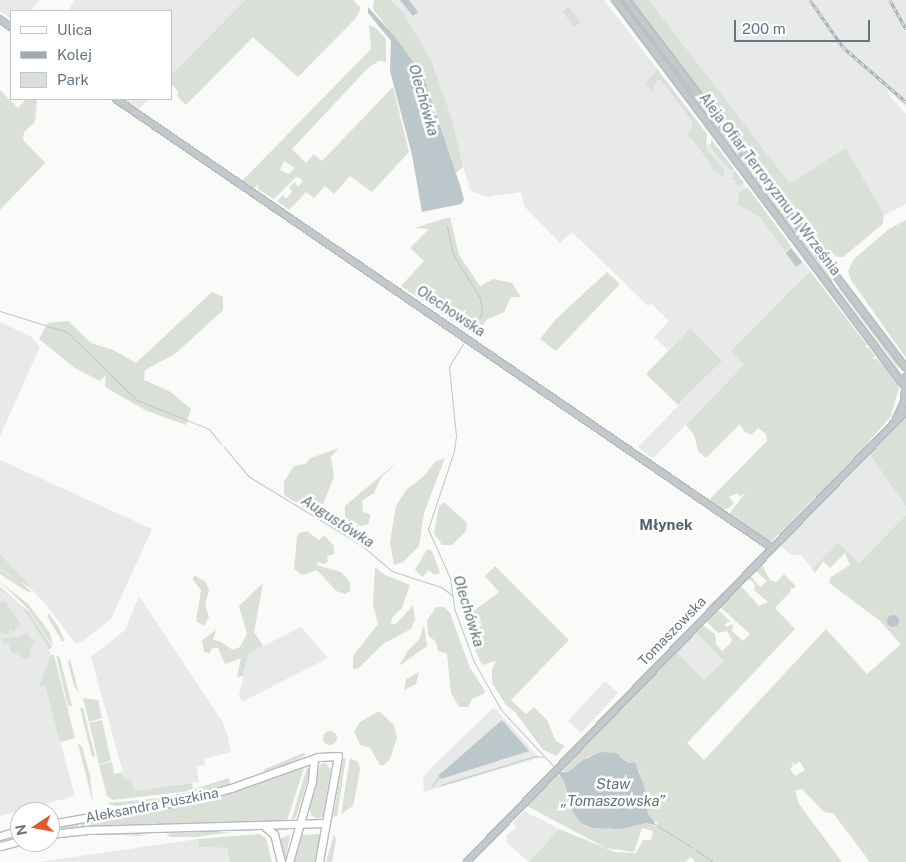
<!DOCTYPE html>
<meta charset="utf-8">
<style>
body{margin:0}
#map{position:relative;width:906px;height:862px;overflow:hidden;background:#fafaf8;font-family:"Public Sans",sans-serif}
div>[style]{position:absolute}
.built>*{inset:0;background:#e8e9e9}
.green>*{inset:0;background:#dadfd7}
.round{border-radius:50%}
.water>*{inset:0;background:#bbc7cb}
.stream>*{height:1px;margin:-0.5px;padding:0 0.5px;transform-origin:0.5px;border-radius:0.5px;background:#bbc7cb}
.roads{filter:drop-shadow(1px 0 #b5babe) drop-shadow(-1px 0 #b5babe) drop-shadow(0 1px #b5babe) drop-shadow(0 -1px #b5babe)}
.minor>*{height:5.5px;margin:-2.75px;padding:0 2.75px;transform-origin:2.75px;border-radius:2.75px;background:#c3c8cc}
.major>*{height:7px;margin:-3.5px;padding:0 3.5px;transform-origin:3.5px;border-radius:3.5px;background:#fff}
.rail>*{height:3px;margin-top:-1.5px;transform-origin:0;background:repeating-linear-gradient(90deg,#fff 0 4px,#a2aab0 0 8px);box-sizing:border-box;border-block:1px solid #a2aab0}
span{translate:-50% -50%;white-space:nowrap;text-align:center;line-height:1.15;-webkit-text-stroke:5px #fff;paint-order:stroke}
.street-label{font-size:14px;color:#657683}
.water-label{font-size:15px;color:#60757c;font-style:italic}
.neighbourhood-label{font-size:15px;color:#57646e;font-weight:700}
.legend{position:absolute;left:10px;top:10px;width:162px;height:90px;box-sizing:border-box;background:#fff;border:1px solid #c1c8cd;margin:0;padding:6px 9px;list-style:none;font-size:15px;color:#657683}
.legend li{display:flex;align-items:center;gap:10px;height:25px}
.legend b{width:25px;border:1px solid #c1c8cd}
.north{position:absolute;left:10px;top:802px;width:50px;height:50px;box-sizing:border-box;background:#fff;border:1px solid #c1c8cd;border-radius:50%;rotate:258deg;font-size:14px;font-weight:700;line-height:20px;text-align:center;color:#657683}
.north::after{content:'';display:block;margin:auto;width:18px;height:22px;background:#e4572e;clip-path:polygon(50% 0,100% 100%,50% 72%,0 100%)}
.scale{position:absolute;left:734px;top:20px;width:136px;height:22px;box-sizing:border-box;border:2px solid #657683;border-top:0;padding-left:6px;font-size:15px;line-height:18px;white-space:nowrap;color:#657683;-webkit-text-stroke:4px #fff;paint-order:stroke}
</style>
<div id="map">
<div class="built">
<div style="clip-path:polygon(0 0,39px 0,31px 11px,11px 11px,11px 19px,0 11px)"></div>
<div style="clip-path:polygon(75px 0,245px 0,171px 75px,171px 11px,68px 11px)"></div>
<div style="clip-path:polygon(391px 0,604px 0,705px 133px,704px 144px,712px 144px,810px 271px,732px 351px,745px 365px,653px 458px,638px 447px,721px 362px,690px 328px,668px 350px,654px 337px,669px 321px,651px 303px,648px 306px,572px 232px,560px 243px,524px 206px,521px 192px,487px 197px,470px 190px,434px 66px,403px 12px)"></div>
<div style="clip-path:polygon(649px 0,906px 0,906px 107px,889px 91px,887px 93px,906px 114px,906px 204px,883px 216px,790px 185px)"></div>
<div style="clip-path:polygon(121px 99px,149px 99px,138px 110px)"></div>
<div style="clip-path:polygon(0 322px,32px 337px,40px 347px,0 436px)"></div>
<div style="clip-path:polygon(869px 453px,906px 507px,906px 515px,859px 563px,838px 543px,812px 569px,801px 555px,791px 555px,780px 545px)"></div>
<div style="clip-path:polygon(0 460px,152px 529px,111px 619px,83px 641px,75px 643px,47px 606px,0 555px)"></div>
<div style="clip-path:polygon(0 590px,21px 605px,49px 650px,51px 655px,40px 686px,45px 684px,75px 796px,0 816px)"></div>
<div style="clip-path:polygon(139px 596px,222px 721px,228px 736px,231px 752px,204px 759px,205px 765px,196px 766px,199px 782px,133px 791px,131px 779px,125px 780px,91px 657px,125px 630px)"></div>
<div style="clip-path:polygon(301px 627px,328px 658px,242px 702px,239px 695px,249px 653px)"></div>
<div style="clip-path:polygon(696px 633px,724px 661px,704px 680px,677px 652px)"></div>
<div style="clip-path:polygon(605px 681px,618px 693px,581px 733px,568px 721px)"></div>
<div style="clip-path:polygon(494px 707px,539px 758px,424px 792px,423px 780px,426px 773px)"></div>
<div style="clip-path:polygon(524px 811px,559px 829px,529px 862px,506px 842px,507px 835px,516px 828px,513px 822px)"></div>
<div style="clip-path:polygon(198px 839px,199px 847px,228px 848px,230px 862px,39px 862px)"></div>
</div>
<div class="green">
<div style="clip-path:polygon(245px 0,353px 0,361px 8px,356px 18px,298px 77px,253px 37px,186px 105px,177px 96px,178px 91px,171px 84px,171px 75px)"></div>
<div style="clip-path:polygon(374px 0,391px 0,403px 12px,432px 62px,452px 120px,463px 167px,456px 173px,423px 75px,373px 9px)"></div>
<div style="clip-path:polygon(604px 0,707px 134px,706px 148px,724px 170px,723px 176px,710px 168px,712px 166px,690px 136px,687px 138px,693px 122px,661px 80px,657px 80px,652px 92px,645px 83px,657px 70px)"></div>
<div style="clip-path:polygon(609px 0,613px 0,707px 129px)"></div>
<div style="clip-path:polygon(619px 0,623px 0,833px 272px,832px 284px)"></div>
<div style="clip-path:polygon(630px 0,649px 0,790px 184px,846px 148px,884px 215px,883px 224px,843px 257px,828px 256px)"></div>
<div style="clip-path:polygon(569px 7px,581px 22px,574px 27px,563px 12px)"></div>
<div style="clip-path:polygon(evenodd,369px 25px,376px 28px,386px 39px,386px 62px,379px 61px,368px 68px,292px 149px,306px 163px,314px 154px,322px 161px,393px 87px,409px 152px,372px 192px,350px 176px,334px 194px,325px 186px,314px 198px,306px 192px,289px 210px,277px 201px,283px 195px,286px 199px,292px 192px,289px 187px,295px 182px,298px 187px,303px 181px,300px 178px,296px 177px,274px 199px,258px 189px,258px 185px,253px 189px,242px 181px,371px 49px,369px 25px,284px 161px,295px 168px,289px 174px,280px 170px,284px 161px)"></div>
<div style="clip-path:polygon(0 90px,18px 108px,26px 99px,37px 99px,35px 122px,24px 132px,23px 140px,45px 163px,0 210px)"></div>
<div style="clip-path:polygon(711px 139px,734px 169px,731px 171px,711px 148px)"></div>
<div style="clip-path:polygon(734px 170px,744px 183px,741px 185px,733px 184px,737px 181px,732px 179px)"></div>
<div style="clip-path:polygon(748px 188px,791px 246px,785px 252px,761px 218px,738px 204px,739px 192px)"></div>
<div style="clip-path:polygon(753px 190px,780px 222px,870px 342px,869px 343px)"></div>
<div style="clip-path:polygon(450px 217px,459px 255px,480px 286px,493px 279px,512px 283px,521px 297px,511px 297px,504px 312px,486px 320px,476px 337px,401px 286px,424px 261px,410px 248px,429px 229px,414px 228px)"></div>
<div style="clip-path:polygon(906px 220px,906px 358px,851px 280px,848px 271px,854px 259px,889px 229px)"></div>
<div style="clip-path:polygon(810px 271px,867px 345px,864px 347px,869px 348px,875px 356px,872px 359px,877px 359px,895px 377px,899px 388px,891px 416px,860px 452px,771px 542px,729px 514px,746px 492px,739px 497px,738px 493px,729px 497px,734px 503px,729px 508px,722px 510px,709px 500px,767px 441px,766px 434px,758px 428px,751px 435px,744px 431px,740px 424px,706px 458px,698px 451px,694px 435px,686px 425px,744px 365px,731px 351px)"></div>
<div style="clip-path:polygon(607px 272px,620px 284px,556px 351px,540px 339px,556px 319px)"></div>
<div style="clip-path:polygon(836px 276px,901px 365px,898px 368px,839px 289px)"></div>
<div style="clip-path:polygon(212px 292px,223px 297px,223px 310px,175px 354px,145px 370px,144px 380px,171px 392px,191px 409px,186px 425px,145px 410px,105px 387px,106px 375px,100px 381px,75px 368px,39px 339px,48px 323px,68px 321px,91px 343px,113px 350px,136px 363px)"></div>
<div style="clip-path:polygon(690px 328px,722px 361px,678px 405px,646px 374px)"></div>
<div style="clip-path:polygon(906px 416px,906px 507px,869px 453px)"></div>
<div style="clip-path:polygon(339px 448px,331px 457px,334px 477px,323px 504px,306px 509px,284px 495px,284px 482px,294px 466px,305px 464px,311px 458px)"></div>
<div style="clip-path:polygon(445px 458px,424px 513px,419px 546px,403px 562px,394px 565px,390px 542px,396px 506px,406px 490px,423px 477px,435px 462px)"></div>
<div style="clip-path:polygon(397px 462px,381px 478px,374px 493px,362px 501px,363px 512px,371px 515px,368px 524px,356px 528px,345px 522px,345px 506px)"></div>
<div style="clip-path:polygon(444px 502px,467px 523px,466px 531px,452px 545px,442px 545px,434px 533px,439px 506px)"></div>
<div style="clip-path:polygon(evenodd,906px 515px,906px 862px,870px 862px,833px 813px,824px 812px,802px 789px,795px 791px,799px 804px,842px 862px,695px 862px,691px 857px,685px 862px,529px 862px,559px 829px,615px 852px,636px 853px,643px 840px,651px 840px,653px 831px,642px 828px,634px 852px,606px 848px,527px 806px,556px 774px,564px 780px,573px 813px,581px 823px,609px 829px,646px 823px,657px 827px,658px 824px,648px 814px,640px 773px,634px 762px,628px 763px,621px 756px,589px 756px,568px 772px,559px 770px,675px 650px,704px 680px,724px 661px,696px 633px,687px 642px,685px 639px,700px 623px,715px 634px,716px 644px,722px 651px,730px 644px,732px 640px,727px 631px,718px 633px,706px 621px,716px 608px,730px 621px,725px 624px,726px 627px,733px 624px,732px 631px,743px 641px,750px 634px,718px 605px,741px 582px,741px 586px,759px 606px,768px 602px,754px 590px,755px 585px,752px 581px,745px 578px,749px 574px,760px 587px,767px 581px,754px 569px,761px 563px,770px 580px,776px 582px,784px 574px,796px 586px,793px 589px,790px 587px,791px 591px,775px 608px,795px 629px,687px 743px,704px 760px,826px 629px,867px 674px,901px 644px,879px 620px,829px 583px,831px 577px,850px 565px,845px 553px,830px 568px,823px 561px,815px 573px,812px 569px,838px 543px,859px 563px,906px 515px,791px 760px,794px 765px,800px 762px,805px 770px,795px 776px,790px 769px,793px 766px,791px 760px)"></div>
<div style="clip-path:polygon(307px 531px,319px 540px,324px 535px,334px 546px,334px 554px,327px 556px,328px 561px,325px 564px,318px 562px,316px 565px,341px 572px,350px 582px,350px 591px,345px 594px,336px 591px,317px 570px,302px 575px,294px 569px,297px 537px,299px 533px)"></div>
<div style="clip-path:polygon(427px 549px,432px 551px,440px 573px,434px 575px,429px 570px,422px 577px,415px 570px)"></div>
<div style="clip-path:polygon(0 555px,0 554px,32px 589px,0 569px)"></div>
<div style="clip-path:polygon(495px 566px,569px 640px,511px 700px,526px 714px,534px 707px,547px 720px,556px 741px,565px 746px,556px 756px,543px 750px,515px 712px,506px 705px,492px 683px,492px 670px,496px 661px,482px 665px,474px 647px,463px 606px,475px 610px,499px 592px,485px 576px)"></div>
<div style="clip-path:polygon(375px 567px,385px 575px,410px 585px,402px 608px,392px 618px,391px 624px,396px 624px,413px 605px,415px 620px,411px 629px,383px 644px,359px 668px,353px 669px,353px 656px,378px 624px,373px 604px)"></div>
<div style="clip-path:polygon(0 570px,18px 580px,32px 592px,26px 591px,0 574px)"></div>
<div style="clip-path:polygon(194px 575px,206px 582px,209px 590px,205px 605px,209px 617px,204px 626px,196px 621px,201px 590px,193px 580px)"></div>
<div style="clip-path:polygon(0 582px,28px 604px,50px 633px,53px 647px,28px 609px)"></div>
<div style="clip-path:polygon(263px 583px,254px 632px,263px 646px,249px 653px,243px 676px,237px 677px,241px 658px,225px 664px,218px 648px,212px 648px,210px 653px,204px 652px,202px 640px,216px 630px,213px 640px,219px 641px,233px 650px,240px 647px,247px 634px,239px 606px)"></div>
<div style="clip-path:polygon(0 587px,29px 612px,47px 639px,52px 647px,49px 650px,21px 605px,0 590px)"></div>
<div style="clip-path:polygon(5px 601px,21px 624px,15px 629px,15px 632px,9px 630px,9px 635px,0 632px,0 602px)"></div>
<div style="clip-path:polygon(436px 607px,444px 607px,450px 613px,470px 668px,485px 691px,484px 694px,473px 698px,468px 707px,459px 707px,451px 693px,447px 654px,438px 651px,436px 642px,428px 635px,427px 621px)"></div>
<div style="clip-path:polygon(49px 614px,58px 626px,65px 641px,62px 641px,47px 616px)"></div>
<div style="clip-path:polygon(424px 625px,427px 646px,399px 666px,407px 652px,420px 638px)"></div>
<div style="clip-path:polygon(27px 632px,33px 641px,36px 641px,29px 649px,31px 657px,26px 659px,10px 651px,9px 644px,4px 644px,1px 638px,18px 637px,18px 634px,20px 637px)"></div>
<div style="clip-path:polygon(51px 655px,54px 655px,75px 738px,60px 742px,45px 685px,39px 686px)"></div>
<div style="clip-path:polygon(56px 655px,60px 658px,72px 706px,68px 706px)"></div>
<div style="clip-path:polygon(70px 659px,79px 694px,74px 686px,68px 662px)"></div>
<div style="clip-path:polygon(419px 672px,416px 684px,404px 690px,406px 679px)"></div>
<div style="clip-path:polygon(83px 698px,98px 700px,102px 718px,89px 722px)"></div>
<div style="clip-path:polygon(80px 708px,83px 708px,95px 756px,92px 757px)"></div>
<div style="clip-path:polygon(379px 711px,394px 725px,397px 738px,390px 759px,384px 765px,380px 765px,370px 748px,360px 745px,354px 731px,360px 722px)"></div>
<div style="clip-path:polygon(102px 720px,111px 761px,99px 764px,89px 723px)"></div>
<div class="round" style="left:323px;top:731px;width:14px;height:14px"></div>
<div style="clip-path:polygon(78px 744px,82px 746px,90px 776px,93px 803px)"></div>
<div style="clip-path:polygon(303px 753px,306px 755px,287px 765px,265px 772px,263px 770px)"></div>
<div style="clip-path:polygon(346px 758px,337px 816px,333px 817px,343px 759px)"></div>
<div style="clip-path:polygon(350px 758px,358px 762px,360px 770px,353px 806px,341px 814px)"></div>
<div style="clip-path:polygon(112px 762px,114px 774px,122px 772px,125px 780px,131px 779px,134px 791px,192px 783px,193px 789px,229px 778px,230px 784px,174px 799px,115px 806px,107px 803px,162px 798px,198px 790px,113px 800px,107px 796px,99px 765px)"></div>
<div style="clip-path:polygon(325px 762px,331px 770px,323px 817px,317px 819px,311px 815px,309px 805px,320px 765px)"></div>
<div style="clip-path:polygon(307px 767px,311px 769px,305px 789px,296px 817px,291px 821px)"></div>
<div style="clip-path:polygon(304px 768px,287px 821px,81px 826px,81px 822px,223px 795px)"></div>
<div style="clip-path:polygon(79px 822px,79px 827px,50px 831px,50px 827px)"></div>
<div style="clip-path:polygon(208px 831px,231px 832px,197px 837px,170px 837px,166px 834px)"></div>
<div style="clip-path:polygon(132px 832px,147px 836px,82px 834px,132px 833px)"></div>
<div style="clip-path:polygon(259px 834px,266px 838px,272px 862px,230px 862px,227px 848px,199px 847px,198px 839px)"></div>
<div style="clip-path:polygon(320px 834px,315px 862px,293px 862px,299px 835px)"></div>
<div style="clip-path:polygon(334px 834px,336px 840px,332px 862px,326px 862px)"></div>
<div style="clip-path:polygon(290px 835px,285px 862px,284px 862px,279px 839px)"></div>
</div>
<div class="water">
<div style="clip-path:polygon(400px 0,409px 0,418px 12px,413px 16px)"></div>
<div style="clip-path:polygon(368px 7px,395px 37px,423px 75px,460px 185px,464px 200px,461px 204px,422px 212px,412px 155px,390px 71px,391px 41px,368px 13px)"></div>
<div style="clip-path:polygon(791px 248px,802px 262px,796px 267px,786px 253px)"></div>
<div class="round" style="left:887px;top:615px;width:12px;height:12px"></div>
<div style="clip-path:polygon(502px 720px,529px 751px,441px 779px,438px 776px)"></div>
<div style="clip-path:polygon(601px 752px,616px 753px,628px 763px,635px 762px,644px 786px,648px 814px,655px 822px,654px 825px,646px 823px,620px 829px,593px 828px,581px 823px,573px 813px,564px 781px,557px 772px,568px 772px,583px 760px)"></div>
</div>
<div class="stream">
<div style="left:447px;top:226px;width:29px;rotate:78deg"></div>
<div style="left:453px;top:254px;width:52px;rotate:58.5deg"></div>
<div style="left:480px;top:298px;width:14px;rotate:82deg"></div>
<div style="left:482px;top:312px;width:20px;rotate:117deg"></div>
<div style="left:0;top:311px;width:70px;rotate:17.4deg"></div>
<div style="left:67px;top:332px;width:98px;rotate:44.2deg"></div>
<div style="left:137px;top:400px;width:78px;rotate:21.9deg"></div>
<div style="left:209px;top:429px;width:19px;rotate:51deg"></div>
<div style="left:463px;top:344px;width:26px;rotate:122deg"></div>
<div style="left:449px;top:366px;width:70px;rotate:84.3deg"></div>
<div style="left:456px;top:436px;width:15px;rotate:98deg"></div>
<div style="left:454px;top:451px;width:82px;rotate:108.4deg"></div>
<div style="left:428px;top:529px;width:54px;rotate:65.8deg"></div>
<div style="left:450px;top:578px;width:30px;rotate:82deg"></div>
<div style="left:454px;top:608px;width:58px;rotate:69.7deg"></div>
<div style="left:474px;top:662px;width:56px;rotate:60.3deg"></div>
<div style="left:502px;top:711px;width:79px;rotate:47deg"></div>
<div style="left:224px;top:447px;width:38px;rotate:50deg"></div>
<div style="left:248px;top:476px;width:132px;rotate:31.4deg"></div>
<div style="left:361px;top:545px;width:40px;rotate:40deg"></div>
<div style="left:392px;top:571px;width:52px;rotate:18.1deg"></div>
<div style="left:441px;top:587px;width:14px;rotate:36deg"></div>
<div style="left:441px;top:785px;width:98px;rotate:-17.1deg"></div>
<div style="left:535px;top:756px;width:8px;rotate:7deg"></div>
<div style="left:432px;top:786px;width:11px;rotate:-52deg"></div>
<div style="left:653px;top:823px;width:47px;rotate:32deg"></div>
<div style="left:696px;top:850px;width:21px;rotate:35deg"></div>
</div>
<div class="roads">
<div class="minor">
<div style="left:616px;top:0;width:479px;rotate:53.2deg"></div>
<div style="left:627px;top:0;width:461px;rotate:52.8deg"></div>
<div style="left:0;top:19px;width:14px;rotate:36deg"></div>
<div style="left:116px;top:99px;width:794px;rotate:34.37deg"></div>
<div style="left:896px;top:419px;width:19px;rotate:-65deg"></div>
<div style="left:904px;top:402px;width:25px;rotate:-85deg"></div>
<div style="left:467px;top:862px;width:629px;rotate:-45.77deg"></div>
</div>
<div class="major">
<div style="left:50px;top:824px;width:139px;rotate:-9.9deg"></div>
<div style="left:187px;top:800px;width:46px;rotate:-15.3deg"></div>
<div style="left:231px;top:788px;width:92px;rotate:-19.6deg"></div>
<div style="left:318px;top:757px;width:20px;rotate:-3deg"></div>
<div style="left:338px;top:756px;width:108px;rotate:100.2deg"></div>
<div style="left:264px;top:826px;width:13px;rotate:39deg"></div>
<div style="left:274px;top:834px;width:29px;rotate:76deg"></div>
<div style="left:50px;top:834px;width:36px;rotate:-6deg"></div>
<div style="left:86px;top:830px;width:240px;rotate:-1.7deg"></div>
<div style="left:0;top:836px;width:21px;rotate:-17deg"></div>
<div style="left:0;top:846px;width:21px;rotate:-14deg"></div>
<div style="left:289px;top:862px;width:84px;rotate:-74.1deg"></div>
<div style="left:312px;top:781px;width:22px;rotate:-85deg"></div>
</div>
</div>
<div class="rail">
<div style="left:810px;top:0;width:57px;rotate:54.9deg"></div>
<div style="left:843px;top:47px;width:84px;rotate:41.1deg"></div>
<div style="left:890px;top:0;width:33px;rotate:61deg"></div>
</div>
<div class="street-label">
<span style="left:770px;top:184px;rotate:53deg">Aleja Ofiar Terroryzmu 11 Września</span>
<span style="left:451px;top:311px;rotate:34deg">Olechowska</span>
<span style="left:672px;top:631px;rotate:-46deg">Tomaszowska</span>
<span style="left:152px;top:805px;rotate:-11deg">Aleksandra Puszkina</span>
</div>
<div class="water-label">
<span style="left:424px;top:100px;rotate:74deg">Olechówka</span>
<span style="left:338px;top:521px;rotate:33deg">Augustówka</span>
<span style="left:469px;top:611px;rotate:73deg">Olechówka</span>
<span style="left:613px;top:792px">Staw<br>„Tomaszowska”</span>
</div>
<div class="neighbourhood-label">
<span style="left:666px;top:525px">Młynek</span>
</div>
<ul class="legend">
<li><b style="height:6px;background:#fff"></b>Ulica</li>
<li><b style="height:6px;background:#a2aab0"></b>Kolej</li>
<li><b style="height:14px;background:#dadfd7"></b>Park</li>
</ul>
<div class="north">N</div>
<div class="scale">200 m</div>
</div>
